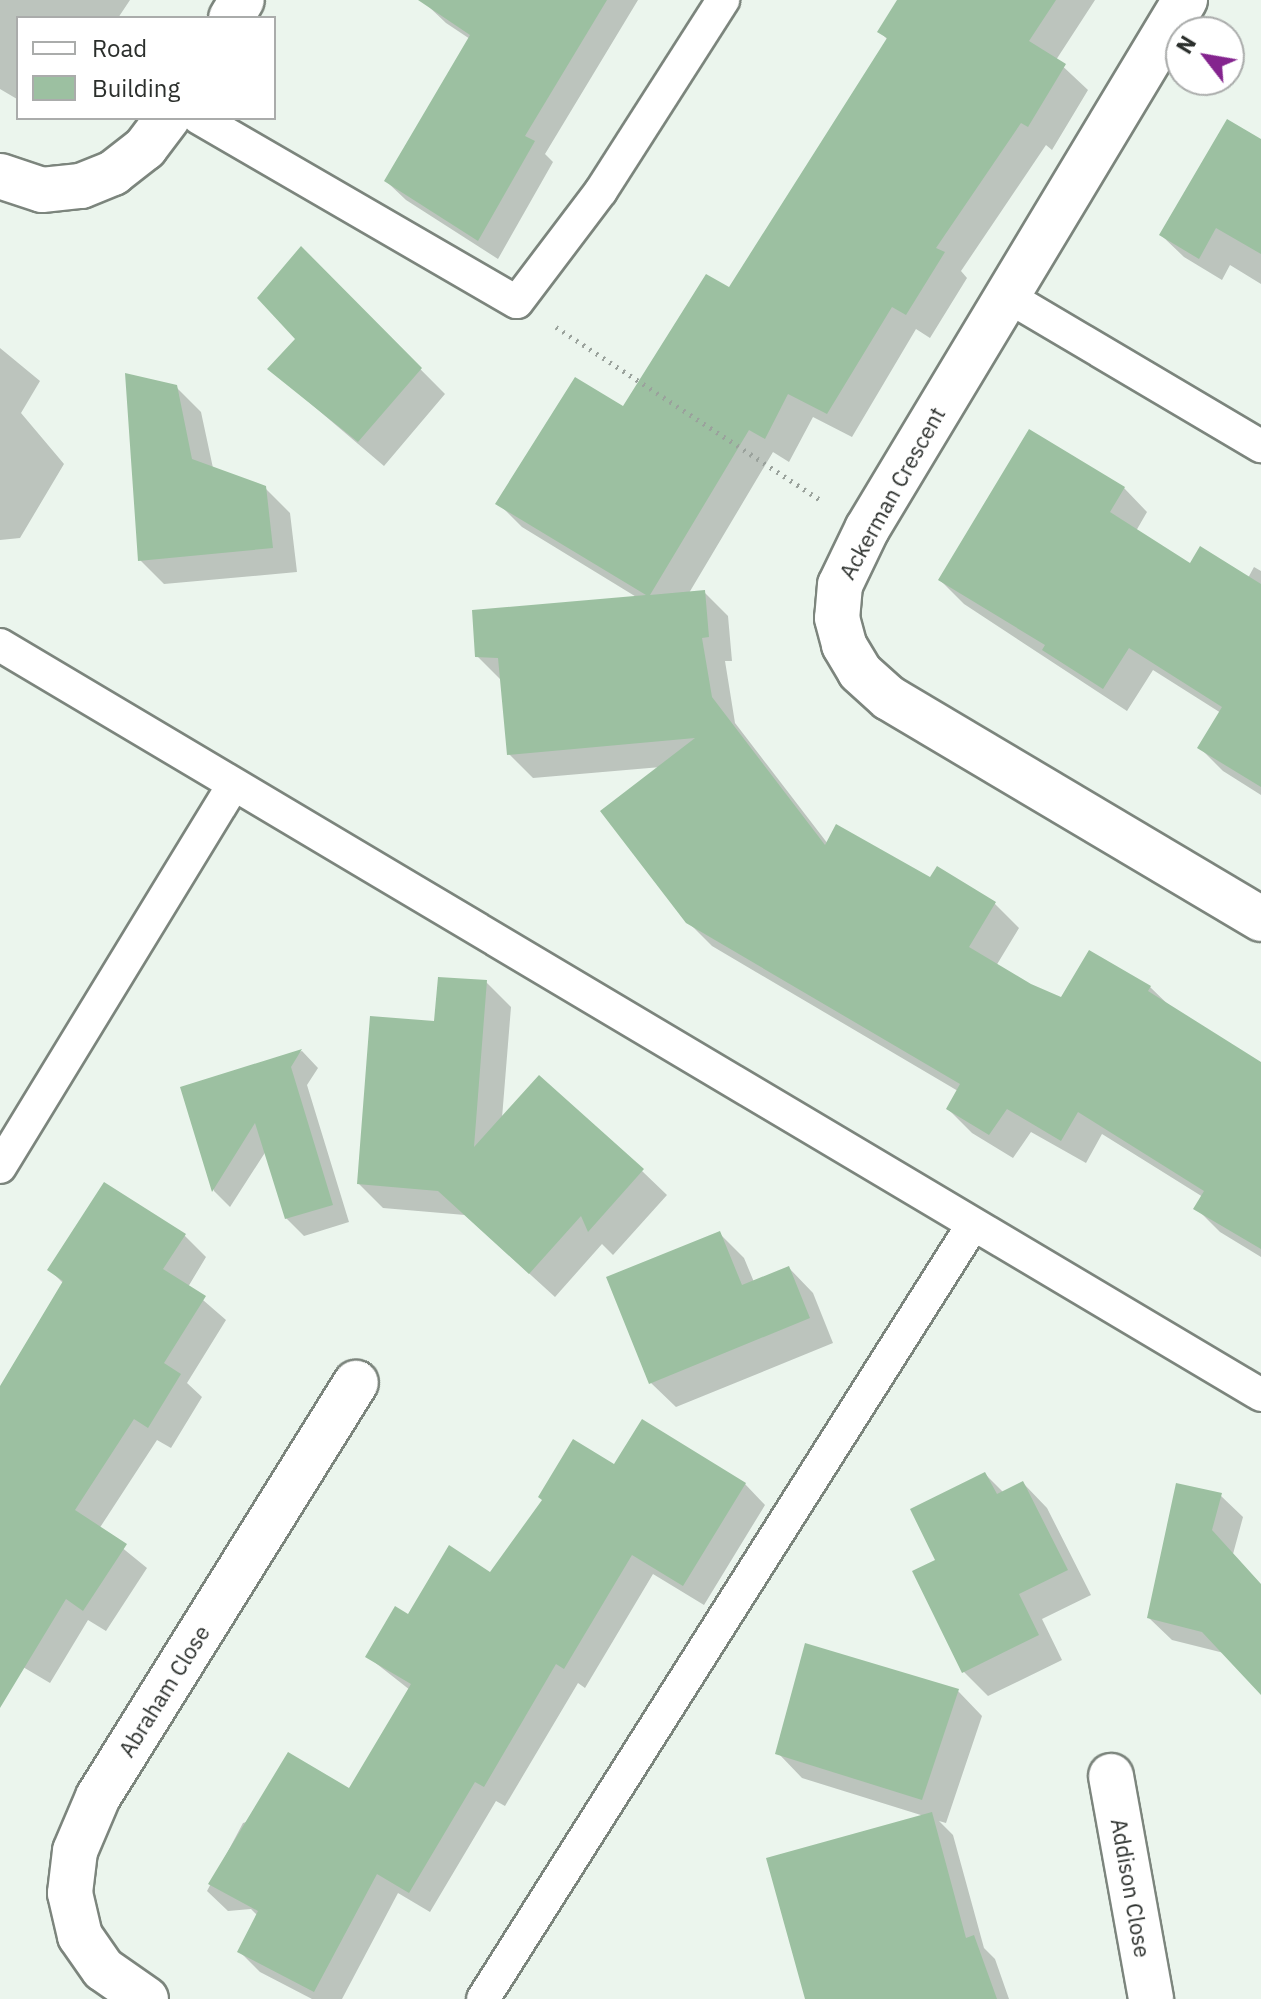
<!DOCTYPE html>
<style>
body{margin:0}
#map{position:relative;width:1261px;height:1999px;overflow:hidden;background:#ebf5ed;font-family:"IBM Plex Sans",sans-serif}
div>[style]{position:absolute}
.shadow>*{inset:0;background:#0003}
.building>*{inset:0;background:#9cc0a1}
.path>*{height:5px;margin-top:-2.5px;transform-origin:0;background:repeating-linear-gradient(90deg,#9aa29c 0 2px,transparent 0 8px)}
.roads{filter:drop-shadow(2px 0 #7c857d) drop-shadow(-2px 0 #7c857d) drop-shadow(0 2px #7c857d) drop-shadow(0 -2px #7c857d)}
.lane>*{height:32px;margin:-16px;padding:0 16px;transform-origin:16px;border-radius:16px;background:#fff}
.street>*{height:44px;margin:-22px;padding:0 22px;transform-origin:22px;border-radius:22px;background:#fff}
span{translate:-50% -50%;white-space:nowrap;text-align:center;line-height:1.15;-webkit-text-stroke:6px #fff;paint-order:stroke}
.street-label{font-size:22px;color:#2b2f2c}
.legend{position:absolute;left:16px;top:16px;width:260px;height:104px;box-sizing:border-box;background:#fff;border:2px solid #aaacab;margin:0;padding:10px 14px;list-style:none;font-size:24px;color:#2b2f2c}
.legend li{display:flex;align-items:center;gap:16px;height:40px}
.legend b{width:40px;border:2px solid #aaacab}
.north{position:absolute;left:1165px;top:16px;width:80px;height:80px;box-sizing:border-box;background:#fff;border:2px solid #aaacab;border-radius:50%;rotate:301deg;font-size:22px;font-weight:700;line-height:32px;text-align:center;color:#2b2f2c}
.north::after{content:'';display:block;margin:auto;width:28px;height:36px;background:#84248e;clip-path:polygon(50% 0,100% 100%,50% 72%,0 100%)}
</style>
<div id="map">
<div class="shadow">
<div style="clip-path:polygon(0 0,130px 0,118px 18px,18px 18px,17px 99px,0 89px)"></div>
<div style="clip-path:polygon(429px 0,638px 0,545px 154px,553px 162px,498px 259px,406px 200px,386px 181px,470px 39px,446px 23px,426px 4px)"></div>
<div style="clip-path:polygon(900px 0,1095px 0,1056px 60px,1088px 90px,1052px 150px,1046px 145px,961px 271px,967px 278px,930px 338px,916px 329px,852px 437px,813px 417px,789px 462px,773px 452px,689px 593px,704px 592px,728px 616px,732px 661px,725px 661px,735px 723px,828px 844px,931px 880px,937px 869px,995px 904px,1019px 928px,996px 966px,1030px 986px,1062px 999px,1150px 987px,1261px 1094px,1261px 1257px,1220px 1232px,1196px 1208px,1203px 1197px,1102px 1134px,1086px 1163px,1031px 1132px,1013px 1158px,972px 1133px,948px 1109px,958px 1091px,712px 946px,688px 922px,661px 767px,533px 778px,509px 754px,502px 681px,477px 656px,638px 598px,522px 527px,498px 503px,624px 409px,730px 290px,888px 40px,880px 32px)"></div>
<div style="clip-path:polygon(1261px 141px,1261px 284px,1230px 265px,1222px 280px,1184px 257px,1161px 235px)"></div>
<div style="clip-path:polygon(301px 249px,445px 394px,384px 466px,270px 369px,298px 339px)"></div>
<div style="clip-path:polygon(0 348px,40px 381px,21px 413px,64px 464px,20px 538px,0 540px)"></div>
<div style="clip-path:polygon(176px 387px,201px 412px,213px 468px,265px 488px,290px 513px,297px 572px,164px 584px,140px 560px)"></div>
<div style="clip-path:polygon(1124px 488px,1147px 512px,1136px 531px,1191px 566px,1248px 578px,1254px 567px,1261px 571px,1261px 795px,1223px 771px,1200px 748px,1221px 713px,1153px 670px,1127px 711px,964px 604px,940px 580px)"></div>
<div style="clip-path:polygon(486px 982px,511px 1007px,502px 1118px,642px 1171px,667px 1195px,613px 1255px,602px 1244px,555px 1297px,465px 1215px,383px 1208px,359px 1184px,436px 1023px)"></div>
<div style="clip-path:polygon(302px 1051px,318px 1068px,307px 1085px,349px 1222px,304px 1236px,286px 1218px,266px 1151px,230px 1207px,214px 1191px,183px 1088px)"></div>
<div style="clip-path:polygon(719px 1233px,744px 1258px,754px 1282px,789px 1268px,813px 1293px,833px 1343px,676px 1407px,651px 1383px)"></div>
<div style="clip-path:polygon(184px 1235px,206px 1257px,188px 1287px,226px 1320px,187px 1383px,202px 1397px,171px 1448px,157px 1440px,99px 1529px,147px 1568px,106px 1631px,88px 1620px,50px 1683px,23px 1667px,0 1704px,0 1390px,64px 1284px,50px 1270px)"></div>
<div style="clip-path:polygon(614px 1467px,745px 1484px,765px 1505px,704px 1605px,653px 1574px,585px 1688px,578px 1683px,505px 1806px,496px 1801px,430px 1912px,398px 1893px,342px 1999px,312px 1999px,260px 1972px,239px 1951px,258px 1916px,251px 1909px,228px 1911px,207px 1891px,243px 1823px,349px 1791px,410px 1690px,368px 1657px,409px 1617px,490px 1575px)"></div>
<div style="clip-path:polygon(985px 1474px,1004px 1493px,1023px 1483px,1047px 1508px,1091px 1595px,1042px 1619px,1062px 1660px,988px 1696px,964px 1672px,937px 1561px)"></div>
<div style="clip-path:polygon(1220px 1495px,1243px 1517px,1233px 1554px,1261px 1585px,1261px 1692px,1224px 1653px,1172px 1640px,1149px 1618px)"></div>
<div style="clip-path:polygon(958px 1691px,982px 1716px,946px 1823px,939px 1821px,953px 1835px,984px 1948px,995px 1959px,1009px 1999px,848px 1999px,924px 1816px,802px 1778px,778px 1753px)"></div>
</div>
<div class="building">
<div style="clip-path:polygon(418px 0,607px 0,525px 136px,535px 141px,478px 241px,384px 181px,470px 35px)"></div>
<div style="clip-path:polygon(897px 0,1056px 0,1029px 41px,1066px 64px,1028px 127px,1021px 123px,936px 248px,945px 252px,906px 315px,892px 307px,827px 414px,788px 394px,765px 439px,749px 430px,650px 595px,705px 590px,709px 637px,702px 638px,712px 697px,825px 845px,836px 824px,930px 877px,937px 866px,996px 902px,969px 947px,1031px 984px,1061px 997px,1089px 950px,1151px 986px,1148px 991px,1261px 1062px,1261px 1249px,1193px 1209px,1204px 1191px,1078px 1112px,1061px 1141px,1007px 1109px,989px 1135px,946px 1109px,960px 1084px,686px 923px,600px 811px,695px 738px,507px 755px,498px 658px,475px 657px,472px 610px,646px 595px,495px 504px,575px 377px,623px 406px,706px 274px,729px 287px,887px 38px,877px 32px)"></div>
<div style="clip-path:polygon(1227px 119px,1261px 139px,1261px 254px,1216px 228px,1199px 259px,1159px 235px)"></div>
<div style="clip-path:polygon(301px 246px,422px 368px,358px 442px,267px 369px,295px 339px,257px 298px)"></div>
<div style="clip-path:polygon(125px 373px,177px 385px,192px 459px,266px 486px,273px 548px,138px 561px)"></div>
<div style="clip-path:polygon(1029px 429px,1125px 487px,1110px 512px,1190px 563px,1200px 546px,1261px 584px,1261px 787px,1197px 748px,1222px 707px,1129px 648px,1103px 689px,1042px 650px,1045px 645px,938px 580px)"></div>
<div style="clip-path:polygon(438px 977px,487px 980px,474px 1147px,539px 1075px,644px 1169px,588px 1232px,581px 1216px,529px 1274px,438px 1191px,357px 1184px,370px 1016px,434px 1021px)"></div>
<div style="clip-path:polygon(302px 1049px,291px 1067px,333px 1205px,285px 1219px,255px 1123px,212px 1192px,180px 1087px)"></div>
<div style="clip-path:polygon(104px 1182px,186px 1234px,163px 1269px,206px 1296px,164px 1363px,181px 1374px,148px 1428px,134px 1419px,75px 1510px,127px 1544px,83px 1611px,66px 1599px,0 1708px,0 1386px,63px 1281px,47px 1270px)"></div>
<div style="clip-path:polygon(720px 1231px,742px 1285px,789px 1266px,810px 1318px,649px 1384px,606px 1277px)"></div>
<div style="clip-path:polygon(642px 1419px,746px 1483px,683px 1586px,632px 1555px,564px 1669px,556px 1664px,484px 1787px,475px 1782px,409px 1893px,377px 1874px,314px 1992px,237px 1952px,258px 1911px,208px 1884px,288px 1752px,349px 1788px,411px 1684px,365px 1657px,395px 1606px,408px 1614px,449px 1545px,490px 1572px,542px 1500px,538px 1497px,573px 1439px,614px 1464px)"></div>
<div style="clip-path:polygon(985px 1472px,997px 1494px,1023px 1481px,1068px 1570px,1019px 1594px,1039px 1635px,962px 1673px,912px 1571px,935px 1560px,910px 1509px)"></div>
<div style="clip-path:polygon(1176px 1483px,1222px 1493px,1212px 1530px,1261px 1584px,1261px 1695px,1202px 1632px,1147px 1618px)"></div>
<div style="clip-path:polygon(805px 1643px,959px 1689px,922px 1800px,775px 1754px)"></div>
<div style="clip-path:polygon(932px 1812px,966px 1938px,974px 1935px,997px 1999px,805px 1999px,766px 1858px)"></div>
</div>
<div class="path">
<div style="left:556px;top:327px;width:318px;rotate:33.2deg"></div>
</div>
<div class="roads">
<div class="lane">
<div style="left:199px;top:118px;width:367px;rotate:30.1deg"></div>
<div style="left:517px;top:302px;width:139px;rotate:-52.9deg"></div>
<div style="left:601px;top:191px;width:227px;rotate:-57.4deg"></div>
<div style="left:1007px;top:296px;width:295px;rotate:30.6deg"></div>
<div style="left:0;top:645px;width:1467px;rotate:30.74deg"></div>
<div style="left:0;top:1167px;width:447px;rotate:-58.6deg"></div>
<div style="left:483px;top:1999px;width:915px;rotate:-57.68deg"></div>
</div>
<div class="street">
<div style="left:1185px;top:0;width:617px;rotate:121.01deg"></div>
<div style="left:867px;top:529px;width:62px;rotate:115.7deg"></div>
<div style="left:840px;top:585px;width:33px;rotate:95deg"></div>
<div style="left:837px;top:618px;width:28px;rotate:75deg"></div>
<div style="left:844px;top:645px;width:31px;rotate:59deg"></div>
<div style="left:860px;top:672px;width:39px;rotate:42deg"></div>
<div style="left:889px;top:698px;width:433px;rotate:30.7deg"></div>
<div style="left:231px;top:18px;width:21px;rotate:-59deg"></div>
<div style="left:0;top:176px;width:44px;rotate:18.4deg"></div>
<div style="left:42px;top:190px;width:39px;rotate:-6deg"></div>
<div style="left:81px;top:186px;width:35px;rotate:-22deg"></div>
<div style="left:113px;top:173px;width:41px;rotate:-38deg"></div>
<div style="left:145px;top:148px;width:38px;rotate:-53deg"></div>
<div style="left:1111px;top:1776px;width:227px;rotate:79.8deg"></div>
<div style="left:146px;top:1999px;width:52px;rotate:-145.1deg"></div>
<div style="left:103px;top:1969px;width:40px;rotate:-124.9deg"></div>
<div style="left:80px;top:1936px;width:44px;rotate:-103.1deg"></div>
<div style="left:70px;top:1893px;width:42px;rotate:-83.2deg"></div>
<div style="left:75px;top:1851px;width:59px;rotate:-66.9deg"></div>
<div style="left:98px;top:1797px;width:488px;rotate:-58.1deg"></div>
</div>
</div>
<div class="street-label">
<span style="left:892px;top:493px;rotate:-61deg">Ackerman Crescent</span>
<span style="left:164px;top:1691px;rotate:-58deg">Abraham Close</span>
<span style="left:1131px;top:1888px;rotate:80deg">Addison Close</span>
</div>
<ul class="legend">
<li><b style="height:10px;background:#fff"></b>Road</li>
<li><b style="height:22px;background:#9cc0a1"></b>Building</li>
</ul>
<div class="north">N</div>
</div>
